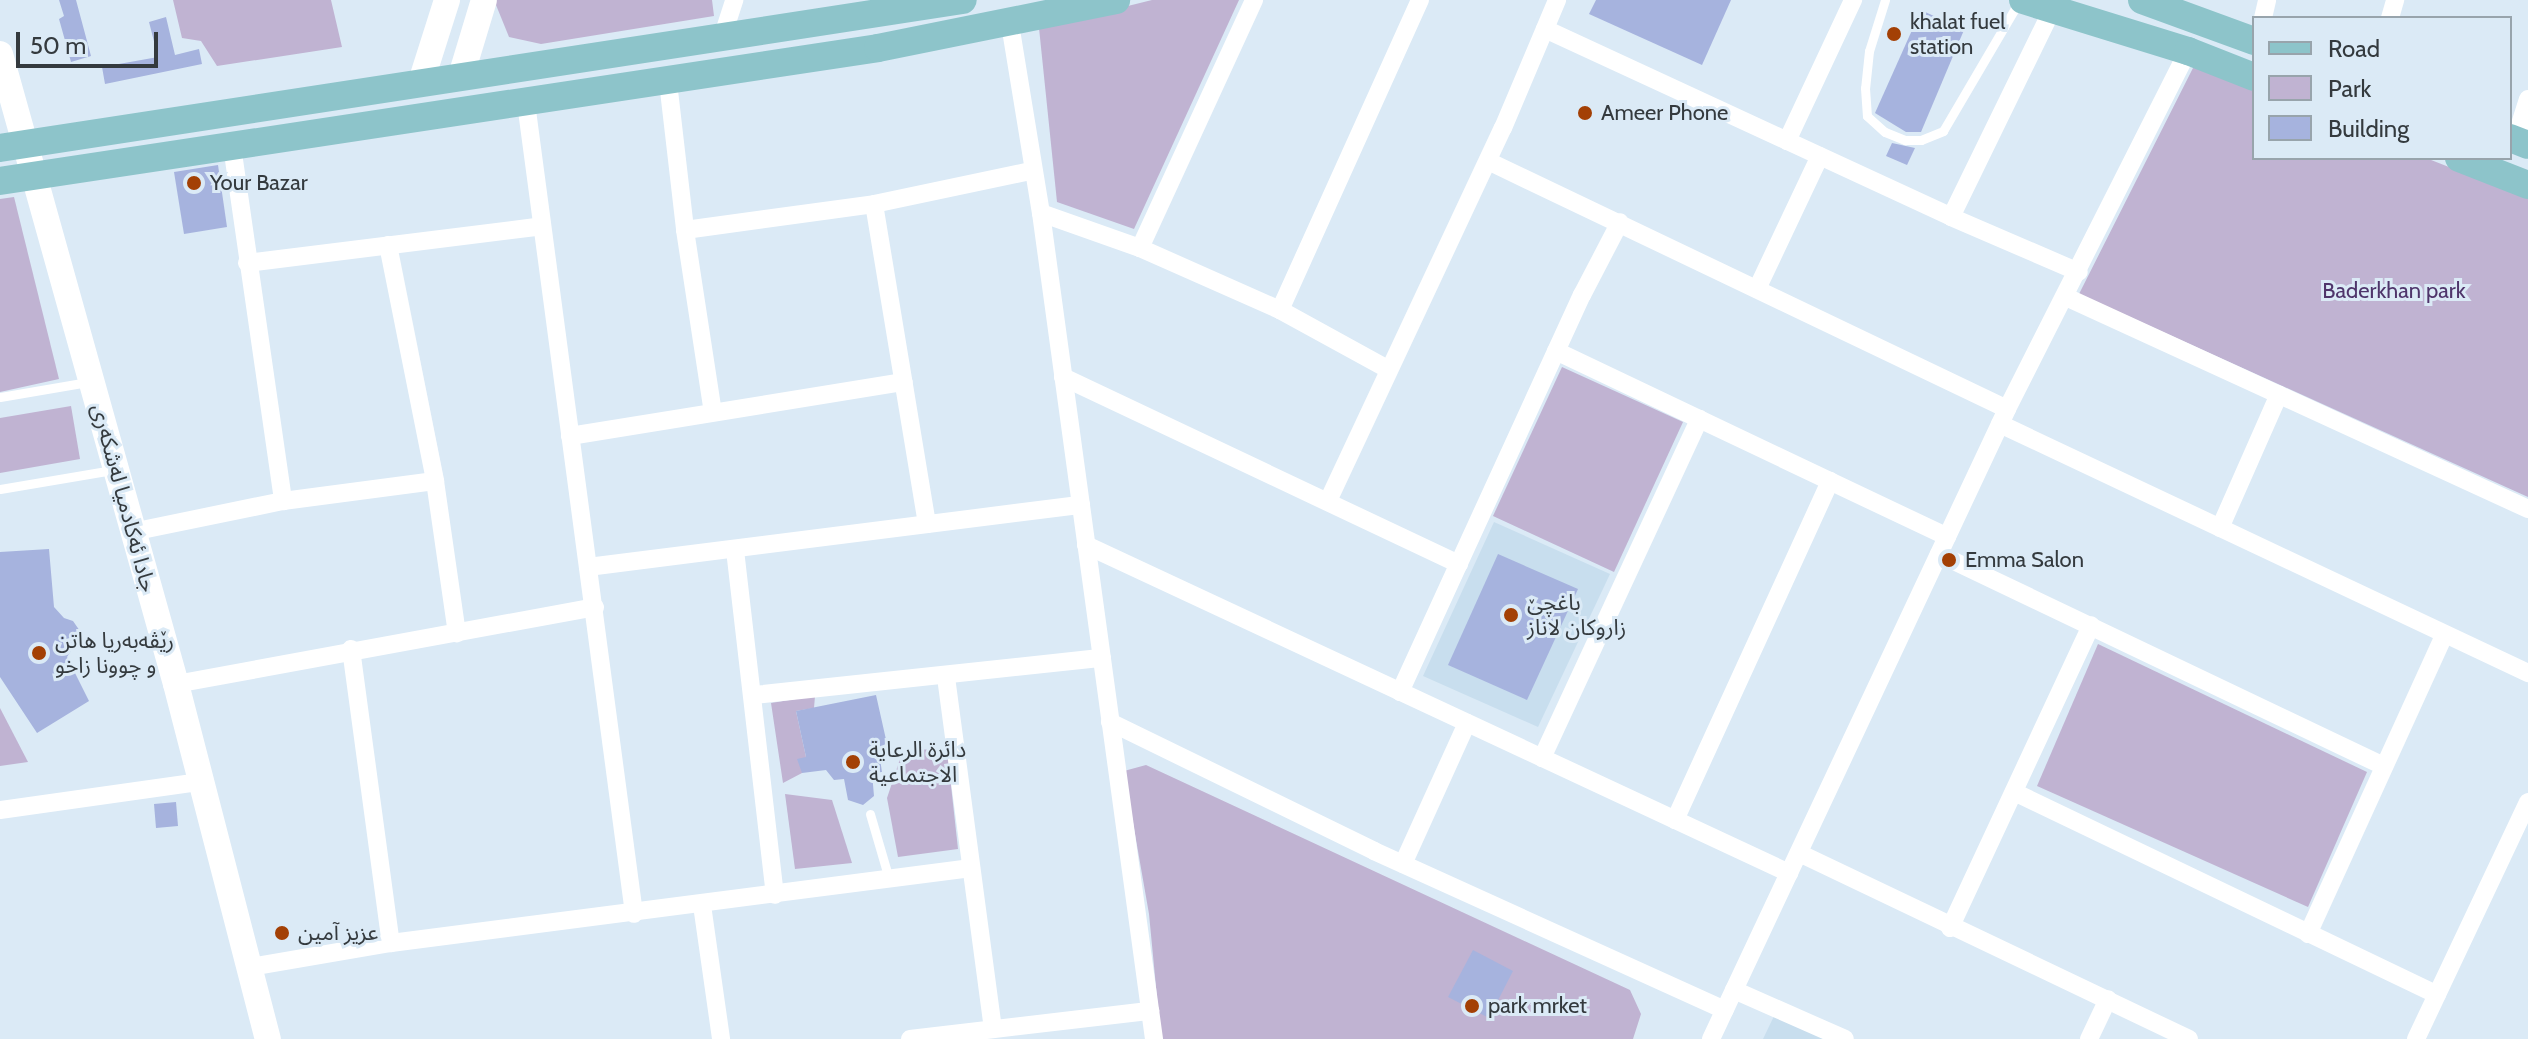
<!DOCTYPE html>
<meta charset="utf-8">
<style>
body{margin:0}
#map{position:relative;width:2528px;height:1039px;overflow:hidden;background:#dbeaf6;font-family:Cabin,"Noto Sans Arabic",sans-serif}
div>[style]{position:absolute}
.built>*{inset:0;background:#c8deee}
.green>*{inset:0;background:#c0b3d2}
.building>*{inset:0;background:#a6b3de}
.lane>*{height:9px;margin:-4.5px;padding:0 4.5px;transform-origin:4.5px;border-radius:4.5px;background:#fff}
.street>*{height:18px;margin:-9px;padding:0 9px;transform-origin:9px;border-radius:9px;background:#fff}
.secondary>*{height:26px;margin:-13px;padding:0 13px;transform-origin:13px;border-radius:13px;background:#fff}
.primary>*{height:28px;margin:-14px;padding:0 14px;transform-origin:14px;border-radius:14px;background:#8dc4ca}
.dots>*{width:22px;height:22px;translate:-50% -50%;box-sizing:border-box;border:4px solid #dbeaf6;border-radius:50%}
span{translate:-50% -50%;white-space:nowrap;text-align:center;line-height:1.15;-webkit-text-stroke:6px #dbeaf6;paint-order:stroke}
.poi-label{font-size:22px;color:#343a3e}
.left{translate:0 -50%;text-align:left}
.park-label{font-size:22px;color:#4f356b}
.street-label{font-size:22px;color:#343a3e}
.legend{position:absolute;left:2252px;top:16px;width:260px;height:144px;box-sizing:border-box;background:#dbeaf6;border:2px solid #98a4ac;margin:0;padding:10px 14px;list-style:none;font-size:24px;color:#343a3e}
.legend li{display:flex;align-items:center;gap:16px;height:40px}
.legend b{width:40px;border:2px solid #98a4ac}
.scale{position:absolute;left:16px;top:32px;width:142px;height:36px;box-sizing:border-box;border:4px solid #343a3e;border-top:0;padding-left:10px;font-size:24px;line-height:28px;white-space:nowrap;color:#343a3e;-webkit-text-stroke:6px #dbeaf6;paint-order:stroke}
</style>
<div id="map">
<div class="built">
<div style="clip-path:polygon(1494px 522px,1610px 574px,1538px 727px,1423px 676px)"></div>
<div style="clip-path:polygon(1775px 1014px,1830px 1039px,1763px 1039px)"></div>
</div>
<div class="green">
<div style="clip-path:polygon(173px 0,331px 0,342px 47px,217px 66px,201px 41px,182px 38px)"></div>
<div style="clip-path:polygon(494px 0,712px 0,714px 16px,541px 44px,509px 37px)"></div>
<div style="clip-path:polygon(1152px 0,1239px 0,1134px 229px,1057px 202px,1039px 28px)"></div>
<div style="clip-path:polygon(2194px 66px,2254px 89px,2254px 158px,2426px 158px,2528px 198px,2528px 497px,2079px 294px)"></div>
<div style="clip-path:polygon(14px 197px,59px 379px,0 392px,0 199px)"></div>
<div style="clip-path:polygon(1562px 367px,1683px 422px,1614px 572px,1493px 516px)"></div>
<div style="clip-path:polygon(71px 406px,80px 459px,0 473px,0 418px)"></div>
<div style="clip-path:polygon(2098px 644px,2367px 772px,2308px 907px,2037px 786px)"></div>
<div style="clip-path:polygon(815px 696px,814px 708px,796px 711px,806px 757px,802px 773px,783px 783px,771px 703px)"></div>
<div style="clip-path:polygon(0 708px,28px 762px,0 766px)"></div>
<div style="clip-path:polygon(947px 749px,958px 849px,898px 857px,887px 798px,903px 750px)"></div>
<div style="clip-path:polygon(1146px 765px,1630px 990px,1641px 1014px,1633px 1039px,1161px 1039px,1149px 914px,1124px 771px)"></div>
<div style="clip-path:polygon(785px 794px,832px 800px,852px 863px,795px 869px)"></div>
</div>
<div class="building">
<div style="clip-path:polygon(59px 0,76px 0,91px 56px,71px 62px,59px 19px,64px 16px)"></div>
<div style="clip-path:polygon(1596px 0,1731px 0,1702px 65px,1589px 14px)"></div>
<div style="clip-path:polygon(1921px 10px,1964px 30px,1921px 132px,1906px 132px,1875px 113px)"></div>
<div style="clip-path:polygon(166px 17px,175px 55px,199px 49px,202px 64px,105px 84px,102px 67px,158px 57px,149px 22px)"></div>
<div style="clip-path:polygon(1892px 143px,1915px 148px,1907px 165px,1886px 156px)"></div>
<div style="clip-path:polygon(218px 165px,227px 227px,184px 234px,174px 172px)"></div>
<div style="clip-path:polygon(49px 549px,54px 607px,64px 618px,73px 621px,82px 634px,67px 657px,89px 701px,37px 733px,0 677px,0 552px)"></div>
<div style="clip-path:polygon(1498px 554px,1578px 589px,1527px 700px,1448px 665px)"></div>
<div style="clip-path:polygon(876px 695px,887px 744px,880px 759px,882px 772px,872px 773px,874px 796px,863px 805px,848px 800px,844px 779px,834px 780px,826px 770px,802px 773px,797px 759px,806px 757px,796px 711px)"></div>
<div style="clip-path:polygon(176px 802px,178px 826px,156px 828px,154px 804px)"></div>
<div style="clip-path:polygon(1473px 950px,1513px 971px,1489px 1018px,1448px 997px)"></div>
</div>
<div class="lane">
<div style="left:1885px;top:0;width:53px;rotate:107.4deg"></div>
<div style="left:1869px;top:51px;width:37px;rotate:96deg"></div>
<div style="left:1865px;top:88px;width:28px;rotate:86deg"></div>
<div style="left:1867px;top:116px;width:24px;rotate:42deg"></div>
<div style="left:1885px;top:132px;width:22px;rotate:22deg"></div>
<div style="left:1905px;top:140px;width:16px"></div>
<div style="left:1921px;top:140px;width:24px;rotate:-22deg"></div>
<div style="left:1943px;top:131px;width:148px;rotate:-59.6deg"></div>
<div style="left:0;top:397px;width:89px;rotate:-9.7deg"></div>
<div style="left:0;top:489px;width:114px;rotate:-9.6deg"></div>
<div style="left:870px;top:814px;width:68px;rotate:73.7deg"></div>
</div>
<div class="street">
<div style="left:2263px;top:18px;width:18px;rotate:-77deg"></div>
<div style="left:2390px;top:18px;width:19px;rotate:-74deg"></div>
<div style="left:1010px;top:24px;width:192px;rotate:80.7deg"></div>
<div style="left:1041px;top:213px;width:834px;rotate:82.21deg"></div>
<div style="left:1545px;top:29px;width:447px;rotate:24.8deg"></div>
<div style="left:1951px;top:217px;width:139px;rotate:23.3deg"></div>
<div style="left:722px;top:38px;width:40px;rotate:-72deg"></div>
<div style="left:668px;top:82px;width:149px;rotate:83.4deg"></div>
<div style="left:685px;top:230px;width:184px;rotate:81.3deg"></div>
<div style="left:526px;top:103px;width:818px;rotate:82.41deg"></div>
<div style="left:2515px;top:140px;width:43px;rotate:-72.4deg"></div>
<div style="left:1787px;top:141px;width:156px;rotate:-64.9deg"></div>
<div style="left:232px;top:146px;width:359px;rotate:81.8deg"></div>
<div style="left:1488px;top:161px;width:575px;rotate:25.54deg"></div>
<div style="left:1041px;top:213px;width:105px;rotate:19.5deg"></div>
<div style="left:1140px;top:248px;width:153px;rotate:23.9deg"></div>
<div style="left:1280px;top:310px;width:124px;rotate:28.8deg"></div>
<div style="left:1951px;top:217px;width:233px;rotate:-64deg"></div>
<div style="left:685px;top:230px;width:191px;rotate:-7.8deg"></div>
<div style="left:388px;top:245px;width:241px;rotate:78.7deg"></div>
<div style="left:435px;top:481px;width:154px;rotate:81.8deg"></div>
<div style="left:1140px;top:248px;width:273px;rotate:-65.3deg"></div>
<div style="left:247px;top:263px;width:297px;rotate:-7.1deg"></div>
<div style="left:1757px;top:289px;width:147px;rotate:-64.7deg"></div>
<div style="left:2066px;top:297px;width:508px;rotate:24.65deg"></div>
<div style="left:1280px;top:310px;width:340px;rotate:-65.7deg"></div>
<div style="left:1556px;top:351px;width:433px;rotate:25.4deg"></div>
<div style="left:1063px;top:377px;width:438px;rotate:25.3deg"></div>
<div style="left:2000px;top:424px;width:584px;rotate:25.25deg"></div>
<div style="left:570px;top:436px;width:338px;rotate:-9.2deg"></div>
<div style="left:1328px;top:501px;width:412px;rotate:-64.9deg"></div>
<div style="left:1503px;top:128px;width:139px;rotate:-67.1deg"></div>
<div style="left:927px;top:524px;width:324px;rotate:-99.4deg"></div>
<div style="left:874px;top:204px;width:160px;rotate:-11.9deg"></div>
<div style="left:2220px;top:528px;width:146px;rotate:-66.2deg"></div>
<div style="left:132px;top:532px;width:154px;rotate:-11.6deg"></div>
<div style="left:283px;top:501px;width:153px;rotate:-7.5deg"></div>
<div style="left:1086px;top:545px;width:776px;rotate:25.01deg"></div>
<div style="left:735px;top:550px;width:347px;rotate:83.4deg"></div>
<div style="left:1939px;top:554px;width:493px;rotate:25.5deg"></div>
<div style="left:588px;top:567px;width:497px;rotate:-7.2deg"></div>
<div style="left:351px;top:649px;width:297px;rotate:82.3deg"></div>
<div style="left:946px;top:677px;width:355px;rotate:82.4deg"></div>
<div style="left:176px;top:684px;width:426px;rotate:-10.4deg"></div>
<div style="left:1400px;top:692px;width:437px;rotate:-65.4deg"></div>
<div style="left:1582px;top:295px;width:82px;rotate:-62.5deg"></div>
<div style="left:754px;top:695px;width:350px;rotate:-6.1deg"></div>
<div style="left:1110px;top:722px;width:294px;rotate:26deg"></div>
<div style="left:1374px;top:851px;width:385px;rotate:24.4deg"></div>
<div style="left:1542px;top:758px;width:374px;rotate:-65.1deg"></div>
<div style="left:2014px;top:792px;width:469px;rotate:25.6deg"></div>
<div style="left:0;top:810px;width:200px;rotate:-8deg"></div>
<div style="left:1675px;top:820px;width:373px;rotate:-65.4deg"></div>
<div style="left:1799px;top:853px;width:432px;rotate:25.5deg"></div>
<div style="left:1403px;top:864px;width:155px;rotate:-65.6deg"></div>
<div style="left:702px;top:905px;width:135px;rotate:81.9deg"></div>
<div style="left:1950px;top:928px;width:334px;rotate:-65deg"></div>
<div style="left:2308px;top:934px;width:328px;rotate:-65.5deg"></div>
<div style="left:250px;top:967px;width:143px;rotate:-9.7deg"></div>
<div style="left:391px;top:943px;width:585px;rotate:-7.37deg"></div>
<div style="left:1734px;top:990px;width:121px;rotate:23.8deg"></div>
<div style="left:910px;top:1039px;width:242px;rotate:-6.7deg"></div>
<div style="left:1711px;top:1039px;width:696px;rotate:-64.83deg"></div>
<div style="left:2007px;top:409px;width:401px;rotate:-63.2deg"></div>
<div style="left:2089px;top:1039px;width:44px;rotate:-64.6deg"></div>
<div style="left:2416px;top:1039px;width:262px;rotate:-64.7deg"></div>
</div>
<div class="secondary">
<div style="left:0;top:54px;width:654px;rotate:74.39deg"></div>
<div style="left:176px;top:684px;width:367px;rotate:75.5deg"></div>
<div style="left:461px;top:76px;width:79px;rotate:-73.2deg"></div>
<div style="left:421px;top:82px;width:86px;rotate:-72.4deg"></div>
</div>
<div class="primary">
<div style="left:2023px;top:0;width:173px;rotate:17.2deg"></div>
<div style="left:2188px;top:51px;width:71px;rotate:21.5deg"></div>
<div style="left:2142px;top:0;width:119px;rotate:20.1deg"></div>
<div style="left:2510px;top:138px;width:19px;rotate:21deg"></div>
<div style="left:0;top:148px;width:974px;rotate:-8.74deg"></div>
<div style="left:2459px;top:158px;width:74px;rotate:21.4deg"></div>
<div style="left:0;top:181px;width:888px;rotate:-8.61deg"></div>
<div style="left:878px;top:48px;width:243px;rotate:-11.4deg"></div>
</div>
<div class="dots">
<div style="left:1894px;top:34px;background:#a34005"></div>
<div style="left:1585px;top:113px;background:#a34005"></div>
<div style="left:194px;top:183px;background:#a34005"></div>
<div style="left:1949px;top:560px;background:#a34005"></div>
<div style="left:1511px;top:615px;background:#a34005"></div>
<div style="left:39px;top:653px;background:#a34005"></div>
<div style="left:853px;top:762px;background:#a34005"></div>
<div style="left:282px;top:933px;background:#a34005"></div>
<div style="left:1472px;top:1006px;background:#a34005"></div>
</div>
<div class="poi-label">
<span class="left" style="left:1910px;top:34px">khalat fuel<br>station</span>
<span class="left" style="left:1601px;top:113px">Ameer Phone</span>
<span class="left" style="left:210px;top:183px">Your Bazar</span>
<span class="left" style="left:1965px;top:560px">Emma Salon</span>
<span class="left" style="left:1527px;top:615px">باغچێ<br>زاروكان لاناز</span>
<span class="left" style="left:55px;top:653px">رێڤه‌به‌ريا هاتن<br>و چوونا زاخو</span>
<span class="left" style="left:869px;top:762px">دائرة الرعاية<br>الاجتماعية</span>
<span class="left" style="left:298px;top:933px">عزيز آمين</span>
<span class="left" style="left:1488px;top:1006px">park mrket</span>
</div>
<div class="park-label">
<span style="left:2394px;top:291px">Baderkhan park</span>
</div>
<div class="street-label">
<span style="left:124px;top:498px;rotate:75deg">جادا ئه‌كادميا له‌شكه‌رى</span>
</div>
<ul class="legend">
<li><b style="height:10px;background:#8dc4ca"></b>Road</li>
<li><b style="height:22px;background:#c0b3d2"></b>Park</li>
<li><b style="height:22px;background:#a6b3de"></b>Building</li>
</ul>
<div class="scale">50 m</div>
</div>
